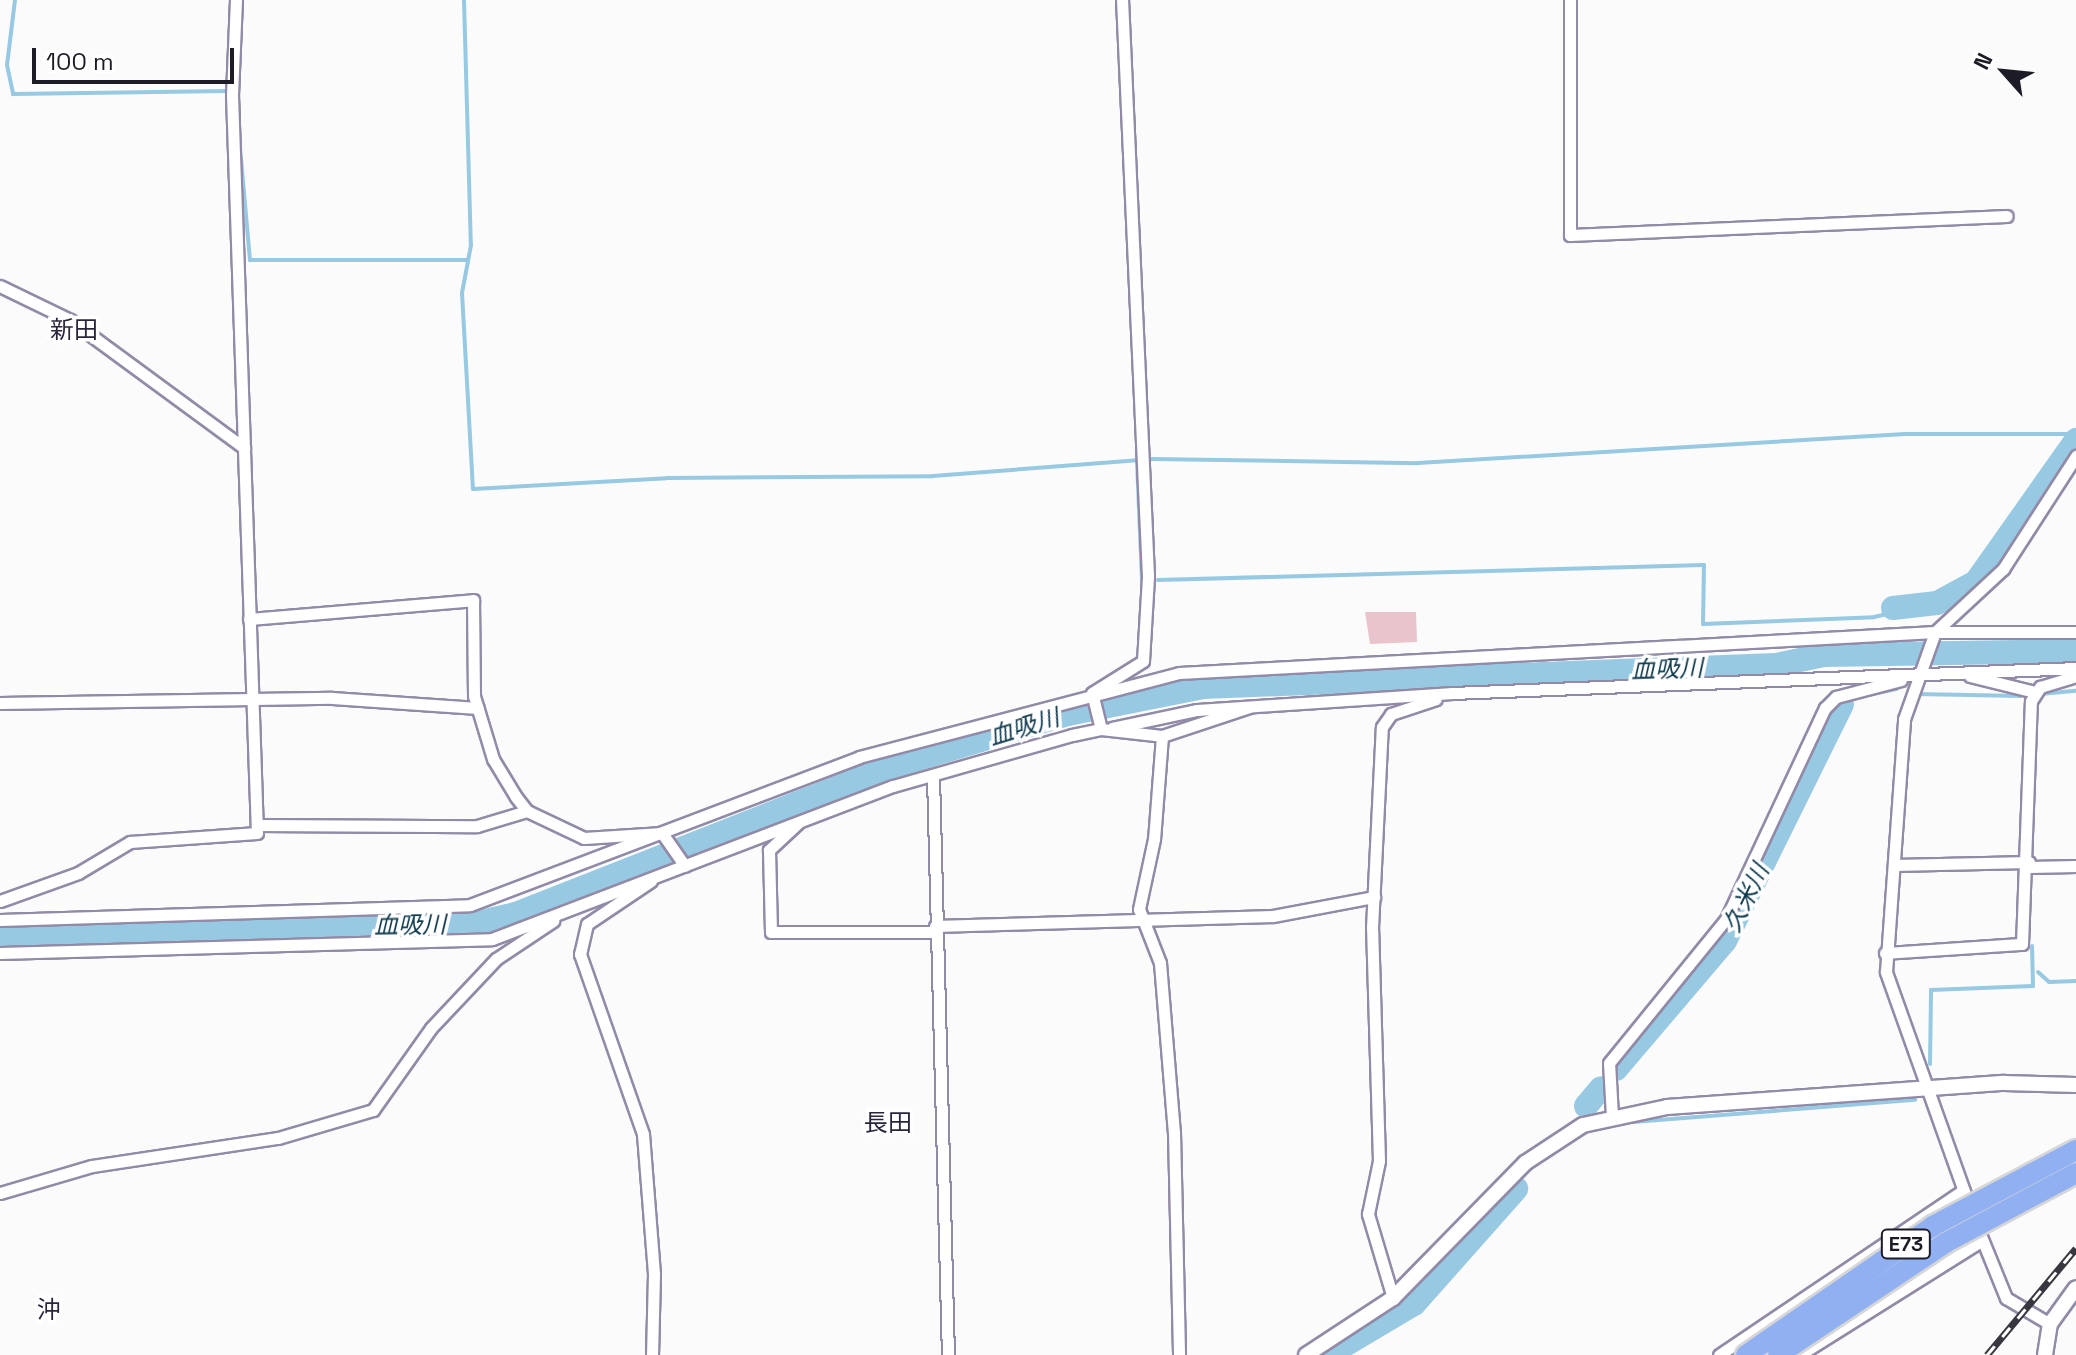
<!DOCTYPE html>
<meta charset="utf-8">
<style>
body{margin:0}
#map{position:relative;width:2076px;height:1355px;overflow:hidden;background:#fbfbfb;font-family:"Space Grotesk","Noto Sans JP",sans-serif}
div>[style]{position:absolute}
.green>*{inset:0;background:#e9c4cc}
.stream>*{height:4px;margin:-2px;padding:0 2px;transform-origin:2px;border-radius:2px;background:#97c9e3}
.river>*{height:24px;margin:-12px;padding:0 12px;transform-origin:12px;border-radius:12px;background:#97c9e3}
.roads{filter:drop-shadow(2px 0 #928aa7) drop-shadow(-2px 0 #928aa7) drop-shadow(0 2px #928aa7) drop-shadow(0 -2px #928aa7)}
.minor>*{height:11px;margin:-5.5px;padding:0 5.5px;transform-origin:5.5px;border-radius:5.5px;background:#fff}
.tertiary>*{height:14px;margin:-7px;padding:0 7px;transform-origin:7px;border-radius:7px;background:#fff}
.rail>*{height:7px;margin-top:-3.5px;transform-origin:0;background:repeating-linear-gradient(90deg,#fff 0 12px,#383740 0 24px);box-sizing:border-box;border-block:2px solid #383740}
.bridges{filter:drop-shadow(2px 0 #d6d6d8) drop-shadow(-2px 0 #d6d6d8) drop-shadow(0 2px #d6d6d8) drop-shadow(0 -2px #d6d6d8)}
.motorway-bridge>*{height:20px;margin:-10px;padding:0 10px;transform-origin:10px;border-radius:10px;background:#90b0f2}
span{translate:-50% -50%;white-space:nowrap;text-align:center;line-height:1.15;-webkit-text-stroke:7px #fff;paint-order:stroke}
.shield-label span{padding:2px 6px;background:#fff;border:2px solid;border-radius:6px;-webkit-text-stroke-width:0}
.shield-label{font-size:20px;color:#1d1b26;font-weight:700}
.neighbourhood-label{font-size:24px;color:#2b253c}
.water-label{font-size:24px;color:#0f3a4d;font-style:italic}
.north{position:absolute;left:1964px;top:32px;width:80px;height:80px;-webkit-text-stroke:6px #fff;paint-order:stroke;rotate:297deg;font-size:22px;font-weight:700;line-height:32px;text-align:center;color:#1d1b26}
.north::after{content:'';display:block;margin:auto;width:28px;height:36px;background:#1d1b26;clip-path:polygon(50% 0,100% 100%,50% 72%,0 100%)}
.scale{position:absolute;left:32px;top:48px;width:202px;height:36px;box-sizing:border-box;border:4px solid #1d1b26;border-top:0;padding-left:10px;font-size:24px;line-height:28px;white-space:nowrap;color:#1d1b26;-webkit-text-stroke:6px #fff;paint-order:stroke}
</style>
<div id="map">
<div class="green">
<div style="clip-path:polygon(1365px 612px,1416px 612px,1417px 642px,1370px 644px)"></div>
</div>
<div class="stream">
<div style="left:15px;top:0;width:65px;rotate:97deg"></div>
<div style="left:7px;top:65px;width:30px;rotate:78deg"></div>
<div style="left:13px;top:94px;width:215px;rotate:-0.8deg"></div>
<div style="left:464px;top:0;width:245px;rotate:88.4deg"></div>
<div style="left:471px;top:245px;width:49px;rotate:100.6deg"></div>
<div style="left:462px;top:293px;width:196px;rotate:86.8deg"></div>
<div style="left:473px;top:489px;width:194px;rotate:-3.2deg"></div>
<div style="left:667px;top:478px;width:266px;rotate:-0.4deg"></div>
<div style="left:933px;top:476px;width:221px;rotate:-4.4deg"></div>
<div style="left:1153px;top:459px;width:265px;rotate:0.9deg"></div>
<div style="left:1418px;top:463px;width:488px;rotate:-3.4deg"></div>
<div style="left:1905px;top:434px;width:171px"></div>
<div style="left:235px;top:92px;width:169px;rotate:84.9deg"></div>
<div style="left:250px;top:260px;width:217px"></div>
<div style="left:1137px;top:461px;width:120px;rotate:87.6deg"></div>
<div style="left:1158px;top:580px;width:546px;rotate:-1.57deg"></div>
<div style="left:1704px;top:565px;width:59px;rotate:91deg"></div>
<div style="left:1703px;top:624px;width:171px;rotate:-2.3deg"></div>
<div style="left:1874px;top:617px;width:40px;rotate:-13deg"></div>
<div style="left:1916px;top:694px;width:105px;rotate:1.1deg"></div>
<div style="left:2040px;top:694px;width:36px;rotate:-5deg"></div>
<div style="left:1858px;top:697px;width:40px;rotate:-12deg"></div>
<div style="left:1840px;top:707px;width:13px;rotate:-45deg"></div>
<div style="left:2038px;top:972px;width:15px;rotate:42deg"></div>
<div style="left:2049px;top:982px;width:27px;rotate:-2deg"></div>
<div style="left:1930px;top:1064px;width:74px;rotate:-89.2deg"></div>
<div style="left:1931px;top:990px;width:102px;rotate:-2.2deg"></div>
<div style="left:2033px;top:986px;width:40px;rotate:-91.4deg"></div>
<div style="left:1633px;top:1122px;width:283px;rotate:-4.5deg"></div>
</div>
<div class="river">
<div style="left:1893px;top:608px;width:44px;rotate:-6.5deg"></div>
<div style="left:1937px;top:603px;width:44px;rotate:-28.3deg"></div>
<div style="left:1976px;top:582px;width:174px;rotate:-54.8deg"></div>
<div style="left:0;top:936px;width:472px;rotate:-1.5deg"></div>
<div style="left:472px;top:924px;width:45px;rotate:-12.8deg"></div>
<div style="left:516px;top:914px;width:392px;rotate:-21.5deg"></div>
<div style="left:881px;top:770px;width:195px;rotate:-16.7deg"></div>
<div style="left:1068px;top:714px;width:138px;rotate:-11.3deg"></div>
<div style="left:1203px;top:687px;width:573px;rotate:-2.2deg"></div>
<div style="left:1776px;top:665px;width:49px;rotate:-11.8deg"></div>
<div style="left:1824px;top:655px;width:252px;rotate:-0.9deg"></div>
<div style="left:1616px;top:1069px;width:168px;rotate:-49.6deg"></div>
<div style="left:1725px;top:941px;width:264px;rotate:-63.7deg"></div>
<div style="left:1586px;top:1106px;width:23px;rotate:-50deg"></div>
<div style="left:1333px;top:1352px;width:94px;rotate:-30.7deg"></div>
<div style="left:1414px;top:1304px;width:154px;rotate:-48.4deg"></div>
</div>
<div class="roads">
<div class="minor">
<div style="left:1570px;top:0;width:235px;rotate:90deg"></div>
<div style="left:1570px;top:235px;width:437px;rotate:-2.5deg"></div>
<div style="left:0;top:286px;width:78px;rotate:25.9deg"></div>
<div style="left:70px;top:320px;width:216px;rotate:36.3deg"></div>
<div style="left:249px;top:619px;width:225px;rotate:-4.8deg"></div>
<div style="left:473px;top:600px;width:96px;rotate:89.4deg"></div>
<div style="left:474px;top:696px;width:66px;rotate:73.2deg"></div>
<div style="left:493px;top:759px;width:44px;rotate:58.8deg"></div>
<div style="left:516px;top:797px;width:18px;rotate:52deg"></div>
<div style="left:527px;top:811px;width:63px;rotate:25.3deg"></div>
<div style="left:584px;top:838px;width:78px;rotate:-3.7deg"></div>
<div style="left:662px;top:833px;width:40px;rotate:55.1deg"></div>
<div style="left:1970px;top:676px;width:67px;rotate:13.8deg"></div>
<div style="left:0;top:703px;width:332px;rotate:-0.9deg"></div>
<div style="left:332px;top:698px;width:146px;rotate:3.9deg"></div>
<div style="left:1112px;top:728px;width:87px;rotate:-12deg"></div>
<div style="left:1197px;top:710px;width:256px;rotate:-3.8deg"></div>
<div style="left:1452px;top:693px;width:625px;rotate:-2.29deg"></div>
<div style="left:1101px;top:729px;width:37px;rotate:-104deg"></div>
<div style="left:1092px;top:693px;width:60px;rotate:-32.1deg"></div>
<div style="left:1143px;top:661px;width:85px;rotate:-86.6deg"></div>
<div style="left:1148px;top:576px;width:577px;rotate:-92.58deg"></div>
<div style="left:1162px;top:736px;width:103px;rotate:94.4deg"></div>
<div style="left:1154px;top:839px;width:72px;rotate:102.1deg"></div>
<div style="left:1139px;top:909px;width:58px;rotate:68.7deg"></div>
<div style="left:1160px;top:963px;width:170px;rotate:85.3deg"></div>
<div style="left:1174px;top:1132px;width:223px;rotate:88.7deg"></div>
<div style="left:933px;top:776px;width:579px;rotate:88.52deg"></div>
<div style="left:798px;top:823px;width:40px;rotate:137deg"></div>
<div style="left:769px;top:850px;width:82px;rotate:88.6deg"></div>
<div style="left:771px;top:932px;width:164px"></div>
<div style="left:257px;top:825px;width:220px;rotate:0.3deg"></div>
<div style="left:477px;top:826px;width:52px;rotate:-16.7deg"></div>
<div style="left:1894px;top:865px;width:135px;rotate:-1.3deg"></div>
<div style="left:2029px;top:867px;width:47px;rotate:-1.2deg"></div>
<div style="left:651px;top:881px;width:77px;rotate:146.1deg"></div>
<div style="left:587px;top:924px;width:31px;rotate:103deg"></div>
<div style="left:580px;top:954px;width:191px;rotate:70.7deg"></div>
<div style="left:643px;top:1134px;width:140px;rotate:85.5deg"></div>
<div style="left:654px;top:1274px;width:81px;rotate:91.4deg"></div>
<div style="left:0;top:901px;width:83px;rotate:-19.7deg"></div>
<div style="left:78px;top:873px;width:61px;rotate:-30.8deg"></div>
<div style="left:130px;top:842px;width:127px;rotate:-4.1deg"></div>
<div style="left:257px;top:833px;width:738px;rotate:-91.94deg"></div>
<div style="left:232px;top:95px;width:95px;rotate:-87.6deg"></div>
<div style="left:0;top:920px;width:470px;rotate:-1.8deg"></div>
<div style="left:470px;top:905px;width:416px;rotate:-20.8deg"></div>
<div style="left:859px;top:757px;width:331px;rotate:-14.7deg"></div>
<div style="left:1179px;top:673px;width:757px;rotate:-3.1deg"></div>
<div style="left:1935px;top:632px;width:141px"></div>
<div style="left:935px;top:926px;width:338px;rotate:-1.7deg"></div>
<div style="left:1273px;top:916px;width:103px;rotate:-10.7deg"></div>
<div style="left:0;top:953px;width:492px;rotate:-1.6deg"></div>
<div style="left:492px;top:939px;width:429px;rotate:-20.9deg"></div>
<div style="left:893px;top:786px;width:186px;rotate:-15.9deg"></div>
<div style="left:1072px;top:735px;width:30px;rotate:-12deg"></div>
<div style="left:1101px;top:729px;width:61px;rotate:6.5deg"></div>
<div style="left:1162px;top:736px;width:92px;rotate:-18.4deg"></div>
<div style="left:1885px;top:953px;width:137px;rotate:-3.8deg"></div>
<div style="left:2022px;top:944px;width:243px;rotate:-87.9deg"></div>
<div style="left:2031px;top:701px;width:17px;rotate:-57deg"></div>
<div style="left:2040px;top:687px;width:38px;rotate:-17deg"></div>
<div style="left:1612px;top:1116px;width:53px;rotate:-93.2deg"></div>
<div style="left:1609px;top:1063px;width:186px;rotate:-50.9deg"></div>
<div style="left:1726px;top:919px;width:233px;rotate:-64.9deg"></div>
<div style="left:1825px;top:708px;width:16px;rotate:-45deg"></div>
<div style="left:1836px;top:697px;width:67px;rotate:-14.7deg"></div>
<div style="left:0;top:1193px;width:96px;rotate:-16.4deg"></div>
<div style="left:92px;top:1166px;width:188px;rotate:-8.6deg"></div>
<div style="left:278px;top:1138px;width:99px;rotate:-16.4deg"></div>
<div style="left:373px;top:1110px;width:100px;rotate:-54.7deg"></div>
<div style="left:431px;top:1028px;width:95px;rotate:-46.7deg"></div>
<div style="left:496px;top:959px;width:69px;rotate:-33.7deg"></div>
<div style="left:1970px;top:1208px;width:251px;rotate:-109.6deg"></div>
<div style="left:1886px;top:972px;width:254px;rotate:-85.9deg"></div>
<div style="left:1904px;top:719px;width:92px;rotate:-70.4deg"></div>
<div style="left:1935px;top:632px;width:93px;rotate:-42.8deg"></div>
<div style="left:2003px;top:569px;width:135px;rotate:-57.1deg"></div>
<div style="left:1976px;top:1224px;width:80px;rotate:67.9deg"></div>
<div style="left:2006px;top:1298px;width:51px;rotate:30.6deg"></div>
<div style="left:1393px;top:1298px;width:88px;rotate:-106.6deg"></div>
<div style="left:1368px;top:1214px;width:54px;rotate:-78.3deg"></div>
<div style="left:1379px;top:1161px;width:233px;rotate:-91.7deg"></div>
<div style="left:1372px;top:928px;width:201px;rotate:-87.2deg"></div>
<div style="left:1382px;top:727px;width:16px;rotate:-55deg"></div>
<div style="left:1391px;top:714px;width:47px;rotate:-18.4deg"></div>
<div style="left:1719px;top:1355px;width:295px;rotate:-34deg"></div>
<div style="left:1799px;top:1355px;width:216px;rotate:-32.1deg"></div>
</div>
<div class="tertiary">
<div style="left:1306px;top:1355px;width:104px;rotate:-33.2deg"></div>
<div style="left:1393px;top:1298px;width:189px;rotate:-45.6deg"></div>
<div style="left:1525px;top:1163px;width:69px;rotate:-33.2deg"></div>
<div style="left:1583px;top:1125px;width:86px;rotate:-12.1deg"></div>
<div style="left:1667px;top:1107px;width:338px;rotate:-4.1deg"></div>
<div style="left:2004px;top:1083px;width:72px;rotate:1.6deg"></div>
<div style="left:2045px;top:1355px;width:31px;rotate:-81deg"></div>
<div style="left:2050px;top:1324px;width:44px;rotate:-54.2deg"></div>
</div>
</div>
<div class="rail">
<div style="left:1987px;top:1355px;width:139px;rotate:-50.2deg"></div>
</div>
<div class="bridges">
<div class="motorway-bridge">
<div style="left:1746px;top:1355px;width:227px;rotate:-34.6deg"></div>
<div style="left:1933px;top:1226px;width:162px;rotate:-28deg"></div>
<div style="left:1778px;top:1355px;width:201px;rotate:-33.8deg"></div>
<div style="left:1945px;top:1243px;width:149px;rotate:-28.1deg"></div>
</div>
</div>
<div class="shield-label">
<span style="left:1906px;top:1244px">E73</span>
</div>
<div class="neighbourhood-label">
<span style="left:74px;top:330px">新田</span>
<span style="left:888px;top:1123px">長田</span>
<span style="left:49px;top:1310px">沖</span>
</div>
<div class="water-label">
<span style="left:1667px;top:669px;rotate:-2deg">血吸川</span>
<span style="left:1024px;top:727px;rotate:-17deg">血吸川</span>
<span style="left:1746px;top:898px;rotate:-64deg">久米川</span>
<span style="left:410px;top:925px;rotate:-1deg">血吸川</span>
</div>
<div class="north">N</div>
<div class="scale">100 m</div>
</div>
